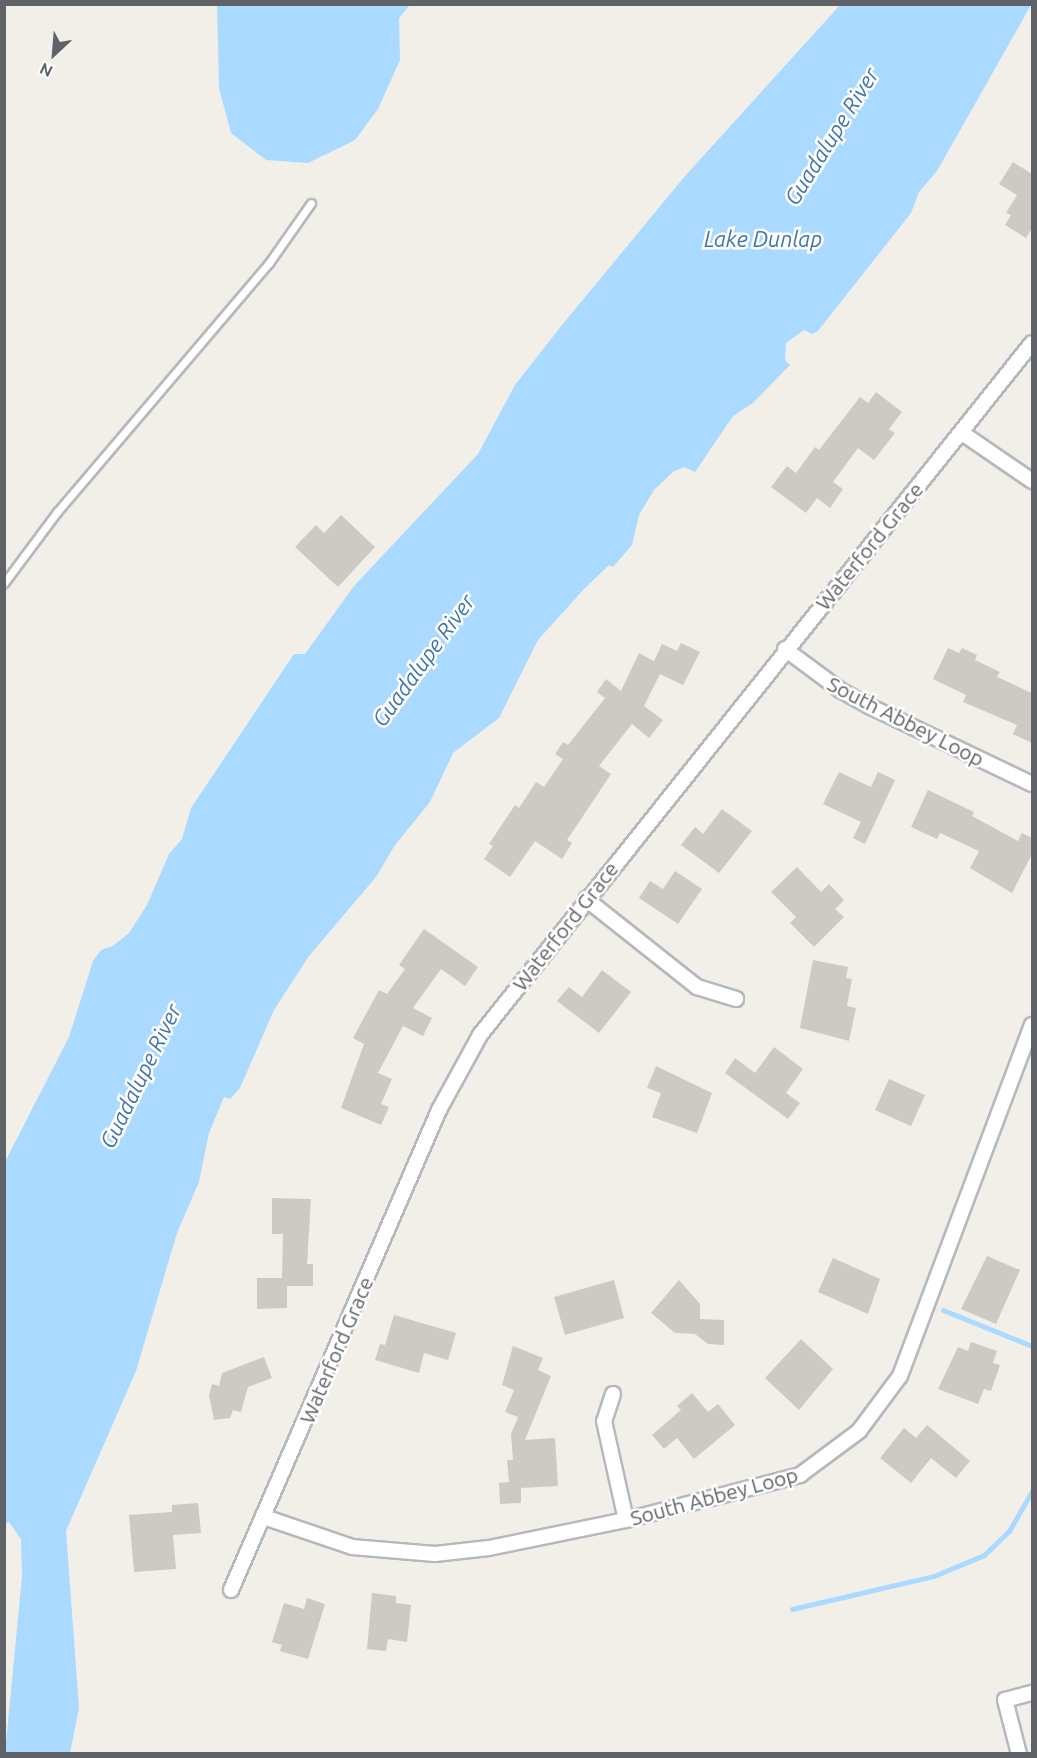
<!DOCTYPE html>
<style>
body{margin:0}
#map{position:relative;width:1037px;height:1758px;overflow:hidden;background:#f1efe8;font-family:Ubuntu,sans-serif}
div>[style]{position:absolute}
.water>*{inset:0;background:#aadaff}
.stream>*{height:5px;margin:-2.5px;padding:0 2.5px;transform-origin:2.5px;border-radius:2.5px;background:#aadaff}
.building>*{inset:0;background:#cccac5}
.roads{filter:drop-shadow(2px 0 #b5b8bc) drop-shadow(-2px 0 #b5b8bc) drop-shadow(0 2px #b5b8bc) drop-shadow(0 -2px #b5b8bc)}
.service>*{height:7px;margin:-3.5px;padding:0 3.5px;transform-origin:3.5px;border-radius:3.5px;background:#fff}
.minor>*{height:14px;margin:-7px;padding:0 7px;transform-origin:7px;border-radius:7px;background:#fff}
span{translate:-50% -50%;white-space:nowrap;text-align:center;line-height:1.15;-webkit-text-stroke:5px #fff;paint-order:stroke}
.street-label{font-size:21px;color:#5f6368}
.water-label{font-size:22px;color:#4174aa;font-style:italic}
.frame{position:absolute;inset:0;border:6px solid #5f6368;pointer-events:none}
.north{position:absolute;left:24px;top:24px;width:60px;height:60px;-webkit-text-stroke:4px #fff;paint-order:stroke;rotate:206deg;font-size:16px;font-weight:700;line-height:24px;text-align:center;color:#5f6368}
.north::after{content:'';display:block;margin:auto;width:21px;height:27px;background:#5f6368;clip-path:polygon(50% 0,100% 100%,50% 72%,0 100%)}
</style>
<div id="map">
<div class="water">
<div style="clip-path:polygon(841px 4px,1031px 5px,937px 171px,919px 192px,911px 213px,818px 331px,812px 334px,804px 330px,786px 343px,785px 360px,790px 365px,753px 403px,733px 416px,695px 472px,684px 467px,673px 472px,654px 490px,639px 515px,632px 545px,613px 567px,609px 565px,584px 589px,538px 640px,499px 718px,453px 753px,430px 802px,395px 845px,376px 877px,309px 956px,274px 1010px,240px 1088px,230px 1099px,224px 1097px,209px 1133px,199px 1182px,177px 1233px,136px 1371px,66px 1531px,79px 1708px,70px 1753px,5px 1753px,22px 1576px,21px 1539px,9px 1522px,4px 1524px,5px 1162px,69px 1037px,93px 961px,101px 950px,113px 946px,129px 933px,147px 905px,169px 854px,182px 839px,191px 808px,294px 654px,305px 654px,354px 586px,478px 454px,515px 385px,562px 325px,685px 176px)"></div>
<div style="clip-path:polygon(217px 5px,217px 4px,410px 5px,399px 18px,400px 60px,378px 109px,355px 140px,308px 163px,266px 160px,231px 133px,219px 88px)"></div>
</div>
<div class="stream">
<div style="left:943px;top:1310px;width:96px;rotate:22deg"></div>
<div style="left:792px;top:1609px;width:146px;rotate:-13.1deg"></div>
<div style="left:934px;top:1576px;width:54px;rotate:-22.8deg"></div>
<div style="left:984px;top:1555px;width:35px;rotate:-44deg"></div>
<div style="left:1009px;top:1531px;width:46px;rotate:-60.1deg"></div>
</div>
<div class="building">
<div style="clip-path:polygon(1013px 162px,1032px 174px,1032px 228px,1026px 238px,1005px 225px,1011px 215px,1006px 213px,1017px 195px,999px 184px)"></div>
<div style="clip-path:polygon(876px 392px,902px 412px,889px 429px,895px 433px,874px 460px,858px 448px,833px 482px,843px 489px,830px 508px,817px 498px,806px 513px,771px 487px,787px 466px,796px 473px,815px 447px,819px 450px,860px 397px,868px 403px)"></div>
<div style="clip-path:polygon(341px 515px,375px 547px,338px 587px,295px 547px,316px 525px,324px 533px)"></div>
<div style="clip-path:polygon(681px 643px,700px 652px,683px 685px,660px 674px,644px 706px,663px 720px,649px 738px,632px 724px,599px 766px,611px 774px,567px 840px,572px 843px,562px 859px,535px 841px,510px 877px,484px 859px,493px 846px,489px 844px,515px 805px,519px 808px,536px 782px,544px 787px,563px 759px,555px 754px,563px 742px,568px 745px,605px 698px,597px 692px,606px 679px,621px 691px,639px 653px,654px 661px,662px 644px,677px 651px)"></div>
<div style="clip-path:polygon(948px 648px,959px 653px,962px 648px,977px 655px,975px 660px,1000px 672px,997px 677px,1032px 693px,1032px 743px,1013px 734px,1017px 725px,963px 702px,966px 695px,933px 679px)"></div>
<div style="clip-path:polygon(839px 772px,871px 787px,878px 772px,895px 780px,865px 844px,853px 838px,861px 822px,823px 804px)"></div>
<div style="clip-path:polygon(928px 790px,974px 812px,972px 816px,1018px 841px,1022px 833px,1032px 838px,1032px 854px,1012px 893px,970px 868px,979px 851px,940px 833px,937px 839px,911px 827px)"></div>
<div style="clip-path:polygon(722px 809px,752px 831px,719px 873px,681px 845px,695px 827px,703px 834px)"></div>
<div style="clip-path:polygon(797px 867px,821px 892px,829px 884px,844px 900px,835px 909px,844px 917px,814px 947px,790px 923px,796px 917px,771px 892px)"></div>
<div style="clip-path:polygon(675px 871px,702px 889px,678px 924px,639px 898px,650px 881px,663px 889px)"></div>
<div style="clip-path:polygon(424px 929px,478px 967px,465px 986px,441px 969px,413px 1008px,432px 1018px,423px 1036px,403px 1026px,378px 1073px,392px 1079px,381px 1104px,389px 1107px,381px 1125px,341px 1108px,364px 1044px,353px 1038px,379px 990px,387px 994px,405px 969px,399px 965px)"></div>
<div style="clip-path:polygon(813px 960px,848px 967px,846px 978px,852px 979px,847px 1006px,856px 1008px,849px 1041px,800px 1028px)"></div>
<div style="clip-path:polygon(602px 970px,631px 992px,599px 1033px,557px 1001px,569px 987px,582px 997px)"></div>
<div style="clip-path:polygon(774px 1047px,803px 1069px,786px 1093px,800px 1103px,788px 1119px,725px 1073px,735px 1058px,755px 1073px)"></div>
<div style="clip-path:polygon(656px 1066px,712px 1093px,697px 1133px,652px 1117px,661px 1093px,647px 1088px)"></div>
<div style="clip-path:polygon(889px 1079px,925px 1095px,911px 1126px,875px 1110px)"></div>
<div style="clip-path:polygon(272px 1198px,311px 1199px,307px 1264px,313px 1264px,313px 1286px,287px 1286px,287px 1308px,257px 1309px,257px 1278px,282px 1278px,283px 1234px,272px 1234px)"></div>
<div style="clip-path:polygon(987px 1256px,1020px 1270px,996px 1324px,961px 1309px)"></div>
<div style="clip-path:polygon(833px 1258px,880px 1279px,868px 1314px,818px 1292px)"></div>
<div style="clip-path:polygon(614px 1280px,624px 1318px,565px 1335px,554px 1297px)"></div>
<div style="clip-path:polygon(679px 1280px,700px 1304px,700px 1319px,724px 1320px,724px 1345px,708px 1344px,695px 1334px,675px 1333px,651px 1313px)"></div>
<div style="clip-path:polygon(394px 1315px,456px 1333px,448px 1360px,424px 1353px,419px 1373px,375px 1360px,380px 1344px,385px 1345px)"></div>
<div style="clip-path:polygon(801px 1339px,833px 1369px,799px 1410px,765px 1378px)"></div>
<div style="clip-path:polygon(971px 1342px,997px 1351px,993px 1363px,1000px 1365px,991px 1391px,984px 1389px,978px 1404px,938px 1389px,958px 1347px,968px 1351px)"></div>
<div style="clip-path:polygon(513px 1346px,543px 1358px,538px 1370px,551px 1376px,525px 1440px,555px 1438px,558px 1486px,521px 1488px,521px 1503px,500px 1504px,499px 1483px,509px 1482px,507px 1460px,513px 1460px,511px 1434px,518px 1417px,505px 1412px,514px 1390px,502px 1385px)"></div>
<div style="clip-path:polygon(264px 1357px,272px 1378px,248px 1387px,241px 1412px,233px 1410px,230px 1418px,214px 1420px,209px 1395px,212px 1384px,219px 1386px,222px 1373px)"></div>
<div style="clip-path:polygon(692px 1393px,708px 1412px,718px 1404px,735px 1425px,694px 1459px,677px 1438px,664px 1449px,652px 1435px,681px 1410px,677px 1406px)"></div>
<div style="clip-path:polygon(927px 1425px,970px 1461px,956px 1478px,931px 1458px,911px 1483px,880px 1458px,904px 1428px,916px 1438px)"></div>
<div style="clip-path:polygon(198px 1503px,201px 1533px,173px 1535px,176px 1569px,134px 1572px,129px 1515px,172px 1512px,172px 1505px)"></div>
<div style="clip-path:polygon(372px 1593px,396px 1596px,396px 1603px,411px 1605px,407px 1642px,388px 1639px,386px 1651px,367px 1649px)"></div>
<div style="clip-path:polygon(307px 1598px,325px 1604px,308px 1659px,280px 1651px,282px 1645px,272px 1642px,284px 1603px,304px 1609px)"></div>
</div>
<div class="roads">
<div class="service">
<div style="left:4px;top:583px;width:89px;rotate:-53.3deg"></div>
<div style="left:57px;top:512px;width:327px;rotate:-49.6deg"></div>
<div style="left:269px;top:263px;width:73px;rotate:-55deg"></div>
</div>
<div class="minor">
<div style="left:962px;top:433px;width:85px;rotate:34.4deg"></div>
<div style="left:785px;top:649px;width:69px;rotate:36.7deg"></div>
<div style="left:840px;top:690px;width:35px;rotate:29deg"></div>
<div style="left:871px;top:707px;width:178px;rotate:25.6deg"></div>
<div style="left:586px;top:899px;width:142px;rotate:38.4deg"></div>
<div style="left:697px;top:987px;width:41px;rotate:17.1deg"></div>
<div style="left:613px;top:1394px;width:28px;rotate:108deg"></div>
<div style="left:604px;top:1421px;width:101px;rotate:77.5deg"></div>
<div style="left:264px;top:1517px;width:93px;rotate:18.8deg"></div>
<div style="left:352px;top:1547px;width:83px;rotate:4.8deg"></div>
<div style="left:435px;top:1554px;width:54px;rotate:-6.3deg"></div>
<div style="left:489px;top:1548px;width:140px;rotate:-11.6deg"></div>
<div style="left:626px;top:1520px;width:180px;rotate:-14.5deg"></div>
<div style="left:800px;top:1475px;width:74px;rotate:-36.7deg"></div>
<div style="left:859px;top:1431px;width:69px;rotate:-53.3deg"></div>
<div style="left:900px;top:1376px;width:375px;rotate:-69.4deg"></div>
<div style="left:231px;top:1590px;width:523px;rotate:-66.57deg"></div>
<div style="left:439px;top:1110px;width:85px;rotate:-61.3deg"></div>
<div style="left:480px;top:1035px;width:885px;rotate:-51.42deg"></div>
<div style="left:1019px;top:1754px;width:56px;rotate:-104.5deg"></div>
<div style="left:1005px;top:1700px;width:28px;rotate:-15deg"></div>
</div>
</div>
<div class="street-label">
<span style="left:869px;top:546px;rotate:-51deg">Waterford Grace</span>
<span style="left:906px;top:721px;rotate:27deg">South Abbey Loop</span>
<span style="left:565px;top:926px;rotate:-52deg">Waterford Grace</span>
<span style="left:336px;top:1350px;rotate:-67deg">Waterford Grace</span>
<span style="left:714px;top:1496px;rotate:-15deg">South Abbey Loop</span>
</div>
<div class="water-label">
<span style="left:831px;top:136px;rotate:-58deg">Guadalupe River</span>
<span style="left:763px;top:239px">Lake Dunlap</span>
<span style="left:423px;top:660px;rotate:-54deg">Guadalupe River</span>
<span style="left:140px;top:1076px;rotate:-64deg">Guadalupe River</span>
</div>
<div class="frame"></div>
<div class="north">N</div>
</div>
